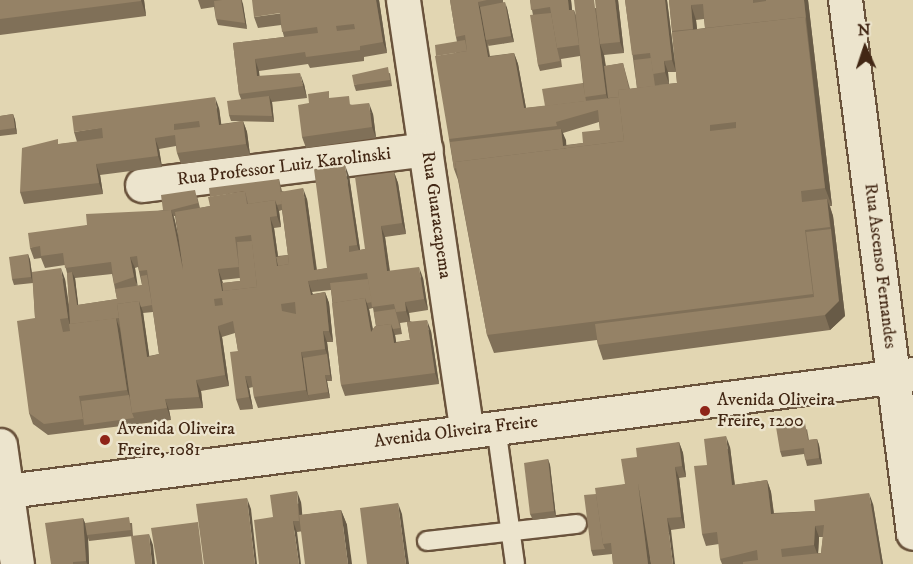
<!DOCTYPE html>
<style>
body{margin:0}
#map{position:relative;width:913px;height:564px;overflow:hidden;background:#e2d6b2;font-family:"IM FELL DW Pica",serif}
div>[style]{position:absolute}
.roads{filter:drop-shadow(2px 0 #6a533c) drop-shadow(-2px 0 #6a533c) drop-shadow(0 2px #6a533c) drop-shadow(0 -2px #6a533c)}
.lane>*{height:18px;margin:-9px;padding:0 9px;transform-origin:9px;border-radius:9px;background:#ece4cd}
.street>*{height:33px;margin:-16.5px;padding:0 16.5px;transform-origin:16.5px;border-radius:16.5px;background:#ece4cd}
.secondary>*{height:33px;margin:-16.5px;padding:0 16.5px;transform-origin:16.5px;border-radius:16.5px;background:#ece4cd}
.wall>*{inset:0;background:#807058}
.shaded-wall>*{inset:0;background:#685b47}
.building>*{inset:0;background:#958266}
.dots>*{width:16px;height:16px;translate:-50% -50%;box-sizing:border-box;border:3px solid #ece4cd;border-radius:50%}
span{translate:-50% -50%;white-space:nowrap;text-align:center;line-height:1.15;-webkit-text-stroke:4.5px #ece4cd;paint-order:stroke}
.street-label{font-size:18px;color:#422714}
.poi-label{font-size:18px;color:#422714}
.left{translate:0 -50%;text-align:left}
.north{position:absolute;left:835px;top:18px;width:60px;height:60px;-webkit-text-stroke:4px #ece4cd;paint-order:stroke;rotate:357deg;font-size:16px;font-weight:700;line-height:24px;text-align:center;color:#422714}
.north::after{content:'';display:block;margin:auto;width:21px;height:27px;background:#422714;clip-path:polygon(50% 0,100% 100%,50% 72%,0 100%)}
</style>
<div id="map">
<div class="roads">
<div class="lane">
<div style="left:496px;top:427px;width:138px;rotate:82.1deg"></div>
<div style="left:427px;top:541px;width:151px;rotate:-6.5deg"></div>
</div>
<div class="street">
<div style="left:403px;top:0;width:436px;rotate:81.6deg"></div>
<div style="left:845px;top:0;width:537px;rotate:82.73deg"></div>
<div style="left:142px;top:185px;width:286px;rotate:-7.2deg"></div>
<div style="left:0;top:445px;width:120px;rotate:81.9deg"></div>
</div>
<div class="secondary">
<div style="left:0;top:492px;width:921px;rotate:-7.36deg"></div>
</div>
</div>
<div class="wall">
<div style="clip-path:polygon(0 0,144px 0,146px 16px,0 35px)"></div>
<div style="clip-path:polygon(198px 0,242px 0,247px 29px,218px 25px,216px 19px,214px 7px,201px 9px)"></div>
<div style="clip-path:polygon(379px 0,387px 53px,364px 57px,364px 61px,310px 68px,308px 64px,259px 71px,259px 76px,304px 84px,307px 98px,272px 102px,274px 122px,231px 121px,229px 115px,241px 99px,239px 94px,233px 43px,284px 37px,281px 25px,258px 28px,254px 17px)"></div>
<div style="clip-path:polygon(evenodd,450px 0,503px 0,503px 2px,507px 8px,514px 42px,488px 46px,488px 44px,490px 56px,514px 53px,518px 64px,526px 108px,545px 106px,583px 83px,580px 56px,561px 59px,562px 67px,540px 71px,538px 65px,533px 15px,530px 0,571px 0,572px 10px,574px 10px,576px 15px,618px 0,624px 53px,604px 55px,606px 66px,623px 63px,630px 89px,637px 88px,625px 0,667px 0,676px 72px,668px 72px,669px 84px,657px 85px,657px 84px,657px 85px,677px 83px,669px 0,808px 0,832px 206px,830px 206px,833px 216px,845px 316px,830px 330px,603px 360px,598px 345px,597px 340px,494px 353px,487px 335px,458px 180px,454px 169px,449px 139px,457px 42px,456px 37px,450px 0,704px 19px,705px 28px,697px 29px,696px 20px,704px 19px,450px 0,599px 122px,600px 130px,583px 143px,566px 145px,563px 133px,599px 122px)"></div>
<div style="clip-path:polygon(390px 73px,392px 86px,356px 91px,354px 85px)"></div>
<div style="clip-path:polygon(331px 98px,352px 105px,373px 114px,376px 138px,306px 148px,302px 137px,309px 103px)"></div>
<div style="clip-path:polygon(219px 108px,221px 124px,243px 121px,247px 132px,250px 155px,181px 164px,177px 153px,176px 146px,159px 149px,162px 167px,100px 175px,103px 194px,24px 204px,20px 192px,60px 144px,77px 142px,74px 132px)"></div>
<div style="clip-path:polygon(13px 114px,15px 120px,17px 134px,0 136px,0 116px)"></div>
<div style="clip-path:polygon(evenodd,394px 172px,398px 183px,406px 234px,385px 237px,390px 271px,423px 278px,428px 310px,409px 313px,410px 321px,431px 331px,439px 384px,345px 396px,341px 385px,331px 290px,312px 292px,313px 294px,325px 292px,329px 303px,333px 342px,327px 342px,332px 381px,327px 381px,330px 398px,258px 408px,254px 397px,253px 387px,249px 388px,253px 409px,240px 410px,236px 399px,238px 351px,235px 333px,222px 337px,229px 386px,201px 391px,203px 408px,169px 410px,171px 420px,48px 435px,33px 424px,29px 413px,35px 318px,33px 283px,14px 285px,12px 279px,28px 254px,30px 260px,32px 273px,65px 279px,70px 311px,67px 273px,65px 265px,45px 268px,41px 258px,34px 259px,30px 248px,87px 225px,163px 210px,197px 196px,200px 208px,210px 206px,279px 179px,282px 191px,307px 199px,317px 270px,327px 268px,349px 176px,360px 250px,365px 249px,394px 172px,282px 210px,288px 255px,278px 256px,274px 228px,281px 227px,279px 211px,282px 210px,394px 172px,174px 216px,175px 216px,178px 236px,174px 216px,394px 172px,138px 267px,142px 285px,137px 286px,135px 268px,138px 267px,394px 172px,112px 274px,117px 299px,78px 305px,75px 278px,112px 274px,394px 172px,240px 278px,240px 281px,223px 283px,222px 280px,240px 278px,394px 172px,373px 308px,376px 326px,373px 329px,369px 309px,373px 308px,394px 172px,153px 312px,159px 354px,149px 356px,143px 313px,153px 312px,394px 172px,407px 322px,410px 340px,396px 342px,395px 335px,402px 334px,400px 323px,407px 322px)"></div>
<div style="clip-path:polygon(807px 429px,809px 440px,817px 439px,819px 445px,822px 464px,807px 466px,804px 454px,782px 457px,780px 451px)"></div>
<div style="clip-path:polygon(679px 442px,683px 453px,686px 477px,679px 478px,685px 528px,671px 530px,649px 547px,651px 564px,613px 564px,612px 554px,593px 556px,591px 550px,596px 494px,625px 484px,637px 457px)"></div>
<div style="clip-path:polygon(evenodd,730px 447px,735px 485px,767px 480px,771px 492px,774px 513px,815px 511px,873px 504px,883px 564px,722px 564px,720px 559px,719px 544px,706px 546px,702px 534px,707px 465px,730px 447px,819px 537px,823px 537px,821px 553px,818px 553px,819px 537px)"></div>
<div style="clip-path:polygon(548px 459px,550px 465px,556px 517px,533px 520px,530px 514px)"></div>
<div style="clip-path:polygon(301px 502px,302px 515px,341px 510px,347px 525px,297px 532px,273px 517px)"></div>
<div style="clip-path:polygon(83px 518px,85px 523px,132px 523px,133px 536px,89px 541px,88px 538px,89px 564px,51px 564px)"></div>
</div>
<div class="shaded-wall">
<div style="clip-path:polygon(141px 0,144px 0,146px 16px)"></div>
<div style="clip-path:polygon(241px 0,243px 4px,247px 29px,245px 23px)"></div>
<div style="clip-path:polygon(376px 0,379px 0,387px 53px,383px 42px)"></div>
<div style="clip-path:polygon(568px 0,571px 0,573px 21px,569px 10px)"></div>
<div style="clip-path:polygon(594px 0,600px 44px,604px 55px,610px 103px,609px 103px,606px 94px)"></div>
<div style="clip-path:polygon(615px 0,618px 0,624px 53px,620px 42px)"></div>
<div style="clip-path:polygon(665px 0,667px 0,676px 72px,672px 60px)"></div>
<div style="clip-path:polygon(804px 0,808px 0,832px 206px,825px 188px)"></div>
<div style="clip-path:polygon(478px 2px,482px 13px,486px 40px,492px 68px,488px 57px)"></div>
<div style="clip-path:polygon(505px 2px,507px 8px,514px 42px,511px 36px)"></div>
<div style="clip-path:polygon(691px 5px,696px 20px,699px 47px,693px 32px)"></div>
<div style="clip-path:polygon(514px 53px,518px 64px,528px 119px,524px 108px)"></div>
<div style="clip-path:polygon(255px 59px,259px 71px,261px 87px,257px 76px)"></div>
<div style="clip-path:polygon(664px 61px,668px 72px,669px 84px,665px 72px)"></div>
<div style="clip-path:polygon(300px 73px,304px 84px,307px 98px,303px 86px)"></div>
<div style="clip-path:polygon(269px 96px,272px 102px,274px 122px,272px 116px)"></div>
<div style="clip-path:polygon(215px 97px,219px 108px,223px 136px,219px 125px)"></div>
<div style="clip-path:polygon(369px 103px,373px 114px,376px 138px,372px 127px)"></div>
<div style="clip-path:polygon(13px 114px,15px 120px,17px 134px,15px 128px)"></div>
<div style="clip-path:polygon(243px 121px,247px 132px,250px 155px,246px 144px)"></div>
<div style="clip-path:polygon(561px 129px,566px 140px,567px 157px,563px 146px)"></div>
<div style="clip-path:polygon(155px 138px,159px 149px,162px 167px,158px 156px)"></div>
<div style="clip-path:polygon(96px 164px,100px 175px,103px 194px,99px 183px)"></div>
<div style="clip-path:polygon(345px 165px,349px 176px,361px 256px,357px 245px)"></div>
<div style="clip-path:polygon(394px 172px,398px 183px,406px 234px,402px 223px)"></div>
<div style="clip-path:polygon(303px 188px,307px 199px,318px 281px,314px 270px)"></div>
<div style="clip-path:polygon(827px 199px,833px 216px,845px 316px,830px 330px,825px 315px,831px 229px)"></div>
<div style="clip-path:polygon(275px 200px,279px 211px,281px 227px,277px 216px)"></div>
<div style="clip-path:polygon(171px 210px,175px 221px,187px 281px,183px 270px)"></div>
<div style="clip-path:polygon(270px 217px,274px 228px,280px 271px,277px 266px)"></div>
<div style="clip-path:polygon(381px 226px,385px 237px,391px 282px,387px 271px)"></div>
<div style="clip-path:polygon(28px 254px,30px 260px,33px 283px,31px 277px)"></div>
<div style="clip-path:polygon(130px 257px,135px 268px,138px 288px,134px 277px)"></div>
<div style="clip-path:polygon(419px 267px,423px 278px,428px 310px,424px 299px)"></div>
<div style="clip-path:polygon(61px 268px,65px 279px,71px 325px,70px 325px,68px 318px)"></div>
<div style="clip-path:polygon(218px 269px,222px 280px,225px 296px,222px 291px)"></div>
<div style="clip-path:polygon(72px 272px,75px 278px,79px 311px,77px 305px)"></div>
<div style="clip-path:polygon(308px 281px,312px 292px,315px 306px,311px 295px)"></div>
<div style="clip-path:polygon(325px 292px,329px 303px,333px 342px,329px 331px)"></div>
<div style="clip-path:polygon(365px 298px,369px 309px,375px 343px,371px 332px)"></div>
<div style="clip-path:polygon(139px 301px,143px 312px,151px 368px,147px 357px)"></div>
<div style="clip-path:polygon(405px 302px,409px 313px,410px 322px,406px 311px)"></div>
<div style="clip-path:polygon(116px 318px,120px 329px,131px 401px,127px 390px)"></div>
<div style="clip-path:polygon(427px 320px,431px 331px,439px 384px,435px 373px)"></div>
<div style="clip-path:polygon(391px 324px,395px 335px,398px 354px,394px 343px)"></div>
<div style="clip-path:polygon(218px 326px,222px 337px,229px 386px,225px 375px)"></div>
<div style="clip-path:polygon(323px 331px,327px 342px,332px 381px,330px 375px,327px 354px,325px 349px)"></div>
<div style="clip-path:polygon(301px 352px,305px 364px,308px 395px,310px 401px,306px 390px)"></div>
<div style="clip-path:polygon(325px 375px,327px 381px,330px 398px,328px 392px)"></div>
<div style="clip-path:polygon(245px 376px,249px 388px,253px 409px,249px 397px)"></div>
<div style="clip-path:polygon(196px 380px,201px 391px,203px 408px,199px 397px)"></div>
<div style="clip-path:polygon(165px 399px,169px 410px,171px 420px,167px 408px)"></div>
<div style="clip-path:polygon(726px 436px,730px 447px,736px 496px,732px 485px)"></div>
<div style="clip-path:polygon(817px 439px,819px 445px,822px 464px,819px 458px)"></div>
<div style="clip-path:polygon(679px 442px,683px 453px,686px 477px,682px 466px)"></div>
<div style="clip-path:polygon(548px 459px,550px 465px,556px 517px,554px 511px)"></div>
<div style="clip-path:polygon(675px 467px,679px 478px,685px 528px,681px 517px)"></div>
<div style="clip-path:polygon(767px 480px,771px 492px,775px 525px,771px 514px)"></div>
<div style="clip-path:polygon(638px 483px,642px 494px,651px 564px,648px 564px)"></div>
<div style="clip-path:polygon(297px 491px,301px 502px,304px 532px,300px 520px)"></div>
<div style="clip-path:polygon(869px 493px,873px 504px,883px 564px,881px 564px)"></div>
<div style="clip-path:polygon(247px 498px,251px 509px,257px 564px,255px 564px)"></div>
<div style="clip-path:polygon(398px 503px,402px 514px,409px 564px,406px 564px)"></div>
<div style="clip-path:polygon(341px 510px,347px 525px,352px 564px,348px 564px)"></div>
<div style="clip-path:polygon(83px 518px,87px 529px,87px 535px,88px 538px,89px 564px,87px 564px,86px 561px)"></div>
<div style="clip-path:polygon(667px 518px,671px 530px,675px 564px,673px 564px)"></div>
<div style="clip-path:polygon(293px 521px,297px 532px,301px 564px,299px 564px)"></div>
<div style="clip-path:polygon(815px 526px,819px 537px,818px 556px,814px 545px)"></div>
<div style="clip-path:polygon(149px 534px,153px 545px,155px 564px,152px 564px)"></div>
</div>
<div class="building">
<div style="clip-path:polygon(0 0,141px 0,141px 1px,0 19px)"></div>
<div style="clip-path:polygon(222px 0,241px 0,245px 23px,216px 19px,214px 1px)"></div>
<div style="clip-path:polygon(evenodd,252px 0,376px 0,383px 42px,360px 46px,360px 50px,306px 57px,305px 52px,255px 59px,257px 76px,300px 73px,303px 86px,239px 94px,233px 43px,318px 33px,317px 27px,282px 32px,280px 13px,254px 17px,252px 0,354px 24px,355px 29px,337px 31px,336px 26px,354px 24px)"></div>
<div style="clip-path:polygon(450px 0,487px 0,478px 2px,488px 57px,514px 53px,524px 108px,619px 97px,624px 141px,455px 162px,456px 168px,454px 169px,450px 142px,561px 129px,563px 146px,583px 143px,582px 132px,600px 130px,598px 110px,556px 122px,557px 126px,449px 139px,435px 56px,467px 51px,465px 35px,456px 37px)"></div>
<div style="clip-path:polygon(530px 0,568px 0,569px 10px,574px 10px,579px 45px,557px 48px,550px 7px,531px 10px)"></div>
<div style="clip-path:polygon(574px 0,594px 0,606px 94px,585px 97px)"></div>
<div style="clip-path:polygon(595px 0,615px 0,620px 42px,600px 44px)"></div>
<div style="clip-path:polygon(625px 0,665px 0,672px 60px,664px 61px,665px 72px,653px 74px,650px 53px,632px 55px)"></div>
<div style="clip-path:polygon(669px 0,753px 0,753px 3px,766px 1px,766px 0,804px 0,806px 19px,805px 17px,705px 28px,703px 4px,691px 5px,693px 29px,672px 31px)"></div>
<div style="clip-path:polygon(505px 2px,511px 36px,486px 40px,480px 7px)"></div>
<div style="clip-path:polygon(551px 13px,557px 48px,560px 61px,538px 65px,530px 15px)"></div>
<div style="clip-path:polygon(evenodd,805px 17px,825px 188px,801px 191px,802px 202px,827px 199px,830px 227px,805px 230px,813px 294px,487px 335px,455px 162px,624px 141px,618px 90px,677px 83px,672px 32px,805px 17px,736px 122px,736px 128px,710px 131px,710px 125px,736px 122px)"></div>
<div style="clip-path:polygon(465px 40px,467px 51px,436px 56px,435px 45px)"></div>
<div style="clip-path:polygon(651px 58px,655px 86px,637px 88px,634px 60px)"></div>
<div style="clip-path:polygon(623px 63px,629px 89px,618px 90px,619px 97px,608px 98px,604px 66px)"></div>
<div style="clip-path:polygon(388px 67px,390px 80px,354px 85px,352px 75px)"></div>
<div style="clip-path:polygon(583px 83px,586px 101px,545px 106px,542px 89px)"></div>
<div style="clip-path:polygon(329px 91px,329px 98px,349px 96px,350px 105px,369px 103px,372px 127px,302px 137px,298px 105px,309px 103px,308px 94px)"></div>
<div style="clip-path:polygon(269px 96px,272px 116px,229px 115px,227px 101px)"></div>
<div style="clip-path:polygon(evenodd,215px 97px,219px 125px,243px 121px,246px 144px,177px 153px,175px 135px,155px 138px,158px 156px,96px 164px,99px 183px,20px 192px,22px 148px,58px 139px,58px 144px,103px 138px,102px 128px,74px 132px,72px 116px,215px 97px,199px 121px,200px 127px,174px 130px,174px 124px,199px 121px)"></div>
<div style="clip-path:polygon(13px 114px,15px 128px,0 130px,0 116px)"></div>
<div style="clip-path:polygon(evenodd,345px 165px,357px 245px,349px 246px,349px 252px,365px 249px,355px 177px,394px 172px,402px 223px,381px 226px,387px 271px,419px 267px,424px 299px,405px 302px,406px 311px,396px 312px,394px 304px,372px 307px,367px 273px,308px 281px,311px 295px,325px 292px,329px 331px,323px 331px,325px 349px,301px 352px,306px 390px,254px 397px,251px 376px,245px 376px,249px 397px,236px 399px,230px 352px,238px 351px,233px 321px,218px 326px,225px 375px,196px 380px,199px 397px,165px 399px,167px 408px,132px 413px,117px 304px,139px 301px,147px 357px,159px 354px,147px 270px,139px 271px,137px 256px,130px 257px,134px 277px,114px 284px,111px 262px,65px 268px,63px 253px,41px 256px,40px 246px,30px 248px,28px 233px,87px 225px,86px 214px,171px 210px,183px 270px,175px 212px,210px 206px,208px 197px,245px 191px,247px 204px,275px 200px,277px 216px,270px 217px,277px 266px,289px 264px,280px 192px,303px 188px,314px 270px,327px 268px,314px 169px,345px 165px,251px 235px,257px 287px,222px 291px,218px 269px,239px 267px,235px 237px,251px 235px,345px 165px,222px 298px,223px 305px,215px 306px,214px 299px,222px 298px,345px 165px,295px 302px,296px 314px,282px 311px,281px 304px,295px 302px)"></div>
<div style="clip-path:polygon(279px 179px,282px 204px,277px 205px,275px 200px,248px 204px,245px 191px,210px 197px,209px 188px)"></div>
<div style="clip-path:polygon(195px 190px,198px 203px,171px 210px,163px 210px,161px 195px)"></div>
<div style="clip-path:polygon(831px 229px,839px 301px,825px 315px,598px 345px,595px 324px,814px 297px,806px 232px)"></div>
<div style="clip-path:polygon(252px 241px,257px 287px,223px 291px,222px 283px,240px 281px,237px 242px)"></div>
<div style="clip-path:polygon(28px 254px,31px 277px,12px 279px,9px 257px)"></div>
<div style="clip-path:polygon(288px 255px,289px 264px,278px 266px,276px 257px)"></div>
<div style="clip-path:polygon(61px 268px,68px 318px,60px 319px,63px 332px,70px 331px,69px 324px,116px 318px,127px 390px,79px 396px,83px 419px,44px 424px,29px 413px,17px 321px,35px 318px,32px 272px)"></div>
<div style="clip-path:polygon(72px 272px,77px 305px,117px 299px,115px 289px,142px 285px,141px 276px,147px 275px,152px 305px,141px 307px,139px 301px,117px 304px,119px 318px,70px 324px,67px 273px)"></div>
<div style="clip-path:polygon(368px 279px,372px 302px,367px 303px,365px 298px,333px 303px,330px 283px)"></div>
<div style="clip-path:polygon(365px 298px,371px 332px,375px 326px,391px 324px,394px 343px,410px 340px,407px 322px,427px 320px,435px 373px,341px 385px,332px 303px)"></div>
<div style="clip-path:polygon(395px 309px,400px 328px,393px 329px,391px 324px,376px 326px,374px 312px)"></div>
<div style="clip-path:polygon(327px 354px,330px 375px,325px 375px,328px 392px,308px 395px,303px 358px)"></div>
<div style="clip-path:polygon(129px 395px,132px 413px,134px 418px,84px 425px,81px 401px)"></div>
<div style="clip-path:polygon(805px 423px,808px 440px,817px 439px,819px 458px,805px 460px,804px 448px,780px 451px,776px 427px)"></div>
<div style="clip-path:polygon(evenodd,726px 436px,732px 485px,767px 480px,771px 514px,815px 511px,814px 500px,869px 493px,881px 564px,743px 564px,743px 562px,758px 560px,757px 550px,720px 559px,717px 532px,702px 534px,694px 466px,707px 465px,704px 439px,726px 436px,824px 525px,821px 553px,782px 557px,781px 549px,814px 545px,815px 526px,824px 525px)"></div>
<div style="clip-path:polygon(679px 442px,682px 466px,675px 467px,681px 517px,667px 518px,673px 564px,651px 564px,638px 483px,648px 564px,613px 564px,611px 543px,603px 544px,595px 488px,625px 484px,621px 459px,637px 457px,636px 448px)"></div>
<div style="clip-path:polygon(548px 459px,554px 511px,530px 514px,524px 463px)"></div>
<div style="clip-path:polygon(297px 491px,299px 521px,293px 521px,299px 564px,259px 564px,254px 520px,273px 517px,270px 495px)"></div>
<div style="clip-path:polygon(596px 494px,603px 544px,605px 549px,591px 550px,584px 495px)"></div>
<div style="clip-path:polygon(247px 498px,255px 564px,204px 564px,196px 504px)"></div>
<div style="clip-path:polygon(398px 503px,406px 564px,367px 564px,360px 508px)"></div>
<div style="clip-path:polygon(341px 510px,348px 564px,305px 564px,299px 515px)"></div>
<div style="clip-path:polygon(129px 517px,131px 530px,87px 535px,85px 523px)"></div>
<div style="clip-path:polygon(83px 518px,86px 561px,73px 562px,73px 564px,51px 564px,45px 523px)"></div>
<div style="clip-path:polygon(198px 522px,203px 564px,157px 564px,151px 528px)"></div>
<div style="clip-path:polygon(149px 534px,152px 564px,135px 564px,131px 536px)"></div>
</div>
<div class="dots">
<div style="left:705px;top:411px;background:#8f2418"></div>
<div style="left:105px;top:440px;background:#8f2418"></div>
</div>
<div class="street-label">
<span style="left:284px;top:167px;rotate:-7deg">Rua Professor Luiz Karolinski</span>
<span style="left:436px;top:215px;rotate:82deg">Rua Guaracapema</span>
<span style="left:880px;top:266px;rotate:83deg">Rua Ascenso Fernandes</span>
<span style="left:456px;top:432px;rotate:-7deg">Avenida Oliveira Freire</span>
</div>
<div class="poi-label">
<span class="left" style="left:717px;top:411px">Avenida Oliveira<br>Freire, 1200</span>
<span class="left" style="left:117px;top:440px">Avenida Oliveira<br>Freire, 1081</span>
</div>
<div class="north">N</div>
</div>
